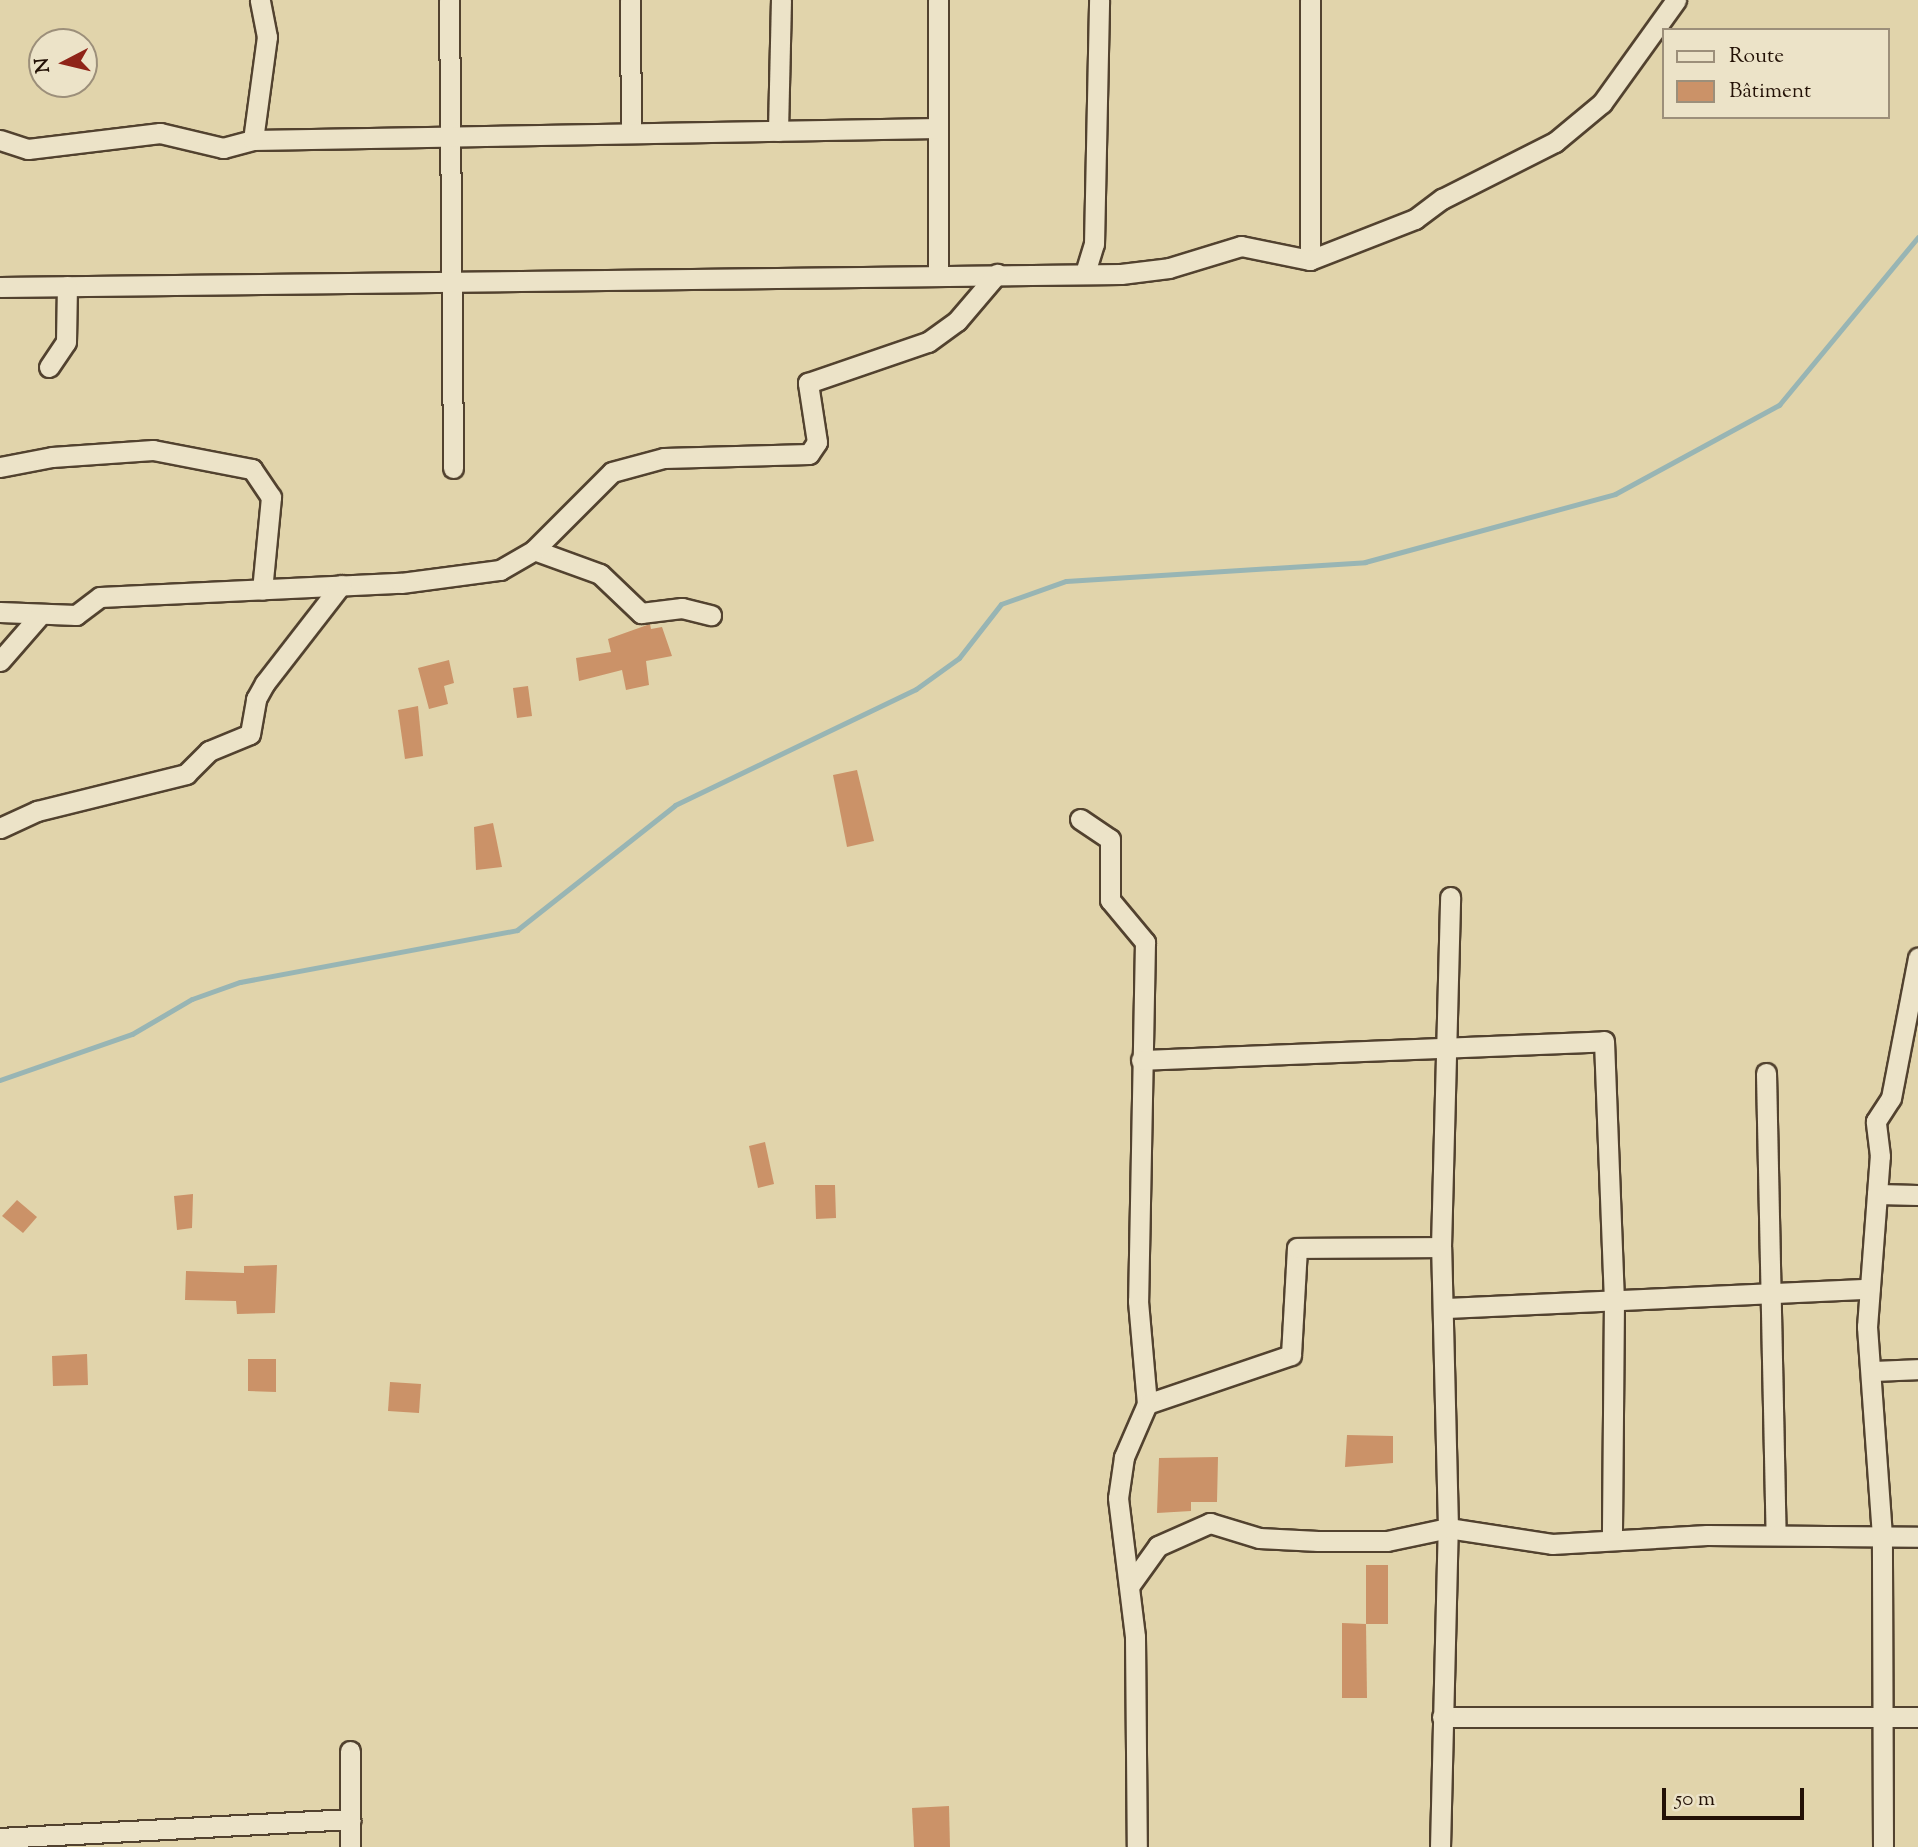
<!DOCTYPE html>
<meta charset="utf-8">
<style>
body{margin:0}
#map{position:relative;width:1918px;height:1847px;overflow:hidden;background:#e1d4ab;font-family:"Sorts Mill Goudy",serif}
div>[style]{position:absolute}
.stream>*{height:5px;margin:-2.5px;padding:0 2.5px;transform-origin:2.5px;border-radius:2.5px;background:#98b5b4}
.building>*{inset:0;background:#cb9268}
.roads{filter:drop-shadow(2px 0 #52422f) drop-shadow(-2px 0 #52422f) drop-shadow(0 2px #52422f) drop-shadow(0 -2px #52422f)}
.minor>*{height:19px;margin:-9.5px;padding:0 9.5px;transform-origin:9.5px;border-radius:9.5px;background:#ece3c8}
span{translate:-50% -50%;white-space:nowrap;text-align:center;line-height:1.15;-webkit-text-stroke:5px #ece3c8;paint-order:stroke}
.legend{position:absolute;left:1662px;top:28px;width:228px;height:91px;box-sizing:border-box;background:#ece3c8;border:2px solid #9c8f7a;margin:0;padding:9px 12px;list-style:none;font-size:21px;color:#231106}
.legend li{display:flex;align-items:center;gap:14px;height:35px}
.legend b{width:35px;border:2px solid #9c8f7a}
.north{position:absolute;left:28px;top:28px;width:70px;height:70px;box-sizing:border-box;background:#ece3c8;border:2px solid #9c8f7a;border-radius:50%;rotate:263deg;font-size:19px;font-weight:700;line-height:28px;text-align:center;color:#231106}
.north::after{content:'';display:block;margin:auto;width:24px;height:32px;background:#8f2418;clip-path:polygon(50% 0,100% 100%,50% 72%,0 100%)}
.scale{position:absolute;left:1662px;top:1788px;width:142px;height:32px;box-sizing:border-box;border:4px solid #231106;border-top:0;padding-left:9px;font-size:21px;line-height:24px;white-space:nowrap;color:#231106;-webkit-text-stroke:5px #ece3c8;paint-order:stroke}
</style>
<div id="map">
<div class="stream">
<div style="left:0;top:1080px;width:140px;rotate:-19.2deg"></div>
<div style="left:132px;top:1034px;width:69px;rotate:-30.3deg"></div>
<div style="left:192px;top:999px;width:51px;rotate:-19.5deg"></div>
<div style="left:240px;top:982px;width:282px;rotate:-10.6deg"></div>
<div style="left:517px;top:930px;width:201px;rotate:-38.3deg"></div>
<div style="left:675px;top:805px;width:267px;rotate:-25.7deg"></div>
<div style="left:916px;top:689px;width:53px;rotate:-35.8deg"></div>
<div style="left:959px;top:658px;width:68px;rotate:-52.1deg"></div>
<div style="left:1001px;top:604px;width:69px;rotate:-19.5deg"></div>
<div style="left:1066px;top:581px;width:300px;rotate:-3.6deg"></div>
<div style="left:1365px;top:562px;width:259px;rotate:-15.2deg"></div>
<div style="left:1615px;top:494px;width:187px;rotate:-28.5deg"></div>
<div style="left:1779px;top:405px;width:218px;rotate:-50.4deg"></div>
</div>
<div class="building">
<div style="clip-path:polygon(650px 624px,651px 629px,662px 627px,672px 656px,646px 661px,649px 685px,626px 690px,622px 670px,579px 681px,576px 658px,611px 652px,608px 639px)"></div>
<div style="clip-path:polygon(449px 660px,454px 683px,444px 686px,448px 704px,429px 709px,418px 668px)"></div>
<div style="clip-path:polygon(528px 686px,532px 716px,517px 718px,513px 688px)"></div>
<div style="clip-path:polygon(418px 706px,423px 756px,405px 759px,398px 710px)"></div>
<div style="clip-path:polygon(857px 770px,874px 841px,847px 847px,833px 775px)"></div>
<div style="clip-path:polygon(493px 823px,502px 867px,476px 870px,474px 827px)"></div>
<div style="clip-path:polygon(765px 1142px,774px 1184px,758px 1188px,749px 1146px)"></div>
<div style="clip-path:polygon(815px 1185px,835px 1185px,836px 1218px,816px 1219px)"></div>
<div style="clip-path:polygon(193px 1194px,192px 1228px,177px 1230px,174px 1196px)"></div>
<div style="clip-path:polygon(17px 1200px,37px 1217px,23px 1233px,2px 1216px)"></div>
<div style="clip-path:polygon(277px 1265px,275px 1313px,237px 1314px,236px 1301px,185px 1300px,186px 1271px,244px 1273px,244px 1266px)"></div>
<div style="clip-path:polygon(87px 1354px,88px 1385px,53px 1386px,52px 1356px)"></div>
<div style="clip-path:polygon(248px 1359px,276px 1359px,276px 1392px,248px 1391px)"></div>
<div style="clip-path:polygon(390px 1382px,421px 1384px,419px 1413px,388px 1411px)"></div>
<div style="clip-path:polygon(1347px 1435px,1393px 1436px,1393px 1463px,1345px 1467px)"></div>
<div style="clip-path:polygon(1218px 1457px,1217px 1502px,1191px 1502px,1191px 1511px,1157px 1513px,1159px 1458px)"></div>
<div style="clip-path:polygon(1366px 1565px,1388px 1565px,1388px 1624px,1366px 1624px)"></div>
<div style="clip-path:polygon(1342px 1623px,1366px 1624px,1367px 1698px,1342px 1698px)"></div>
<div style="clip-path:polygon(949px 1806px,950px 1847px,914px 1847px,912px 1808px)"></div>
</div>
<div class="roads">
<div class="minor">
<div style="left:449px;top:0;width:468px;rotate:89.5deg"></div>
<div style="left:630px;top:0;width:133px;rotate:89.6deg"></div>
<div style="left:938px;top:0;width:275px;rotate:90deg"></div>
<div style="left:1310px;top:0;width:260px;rotate:90deg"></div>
<div style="left:778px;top:131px;width:131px;rotate:-88.7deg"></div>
<div style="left:0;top:140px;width:29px;rotate:18deg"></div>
<div style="left:28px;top:149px;width:133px;rotate:-6.9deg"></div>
<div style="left:160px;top:133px;width:65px;rotate:13.4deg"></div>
<div style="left:223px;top:148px;width:31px;rotate:-15deg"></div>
<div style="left:253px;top:140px;width:685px;rotate:-1deg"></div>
<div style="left:253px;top:140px;width:104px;rotate:-82.3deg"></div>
<div style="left:267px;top:37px;width:38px;rotate:-101deg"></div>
<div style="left:1085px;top:273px;width:30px;rotate:-73deg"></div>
<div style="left:1094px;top:244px;width:244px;rotate:-88.8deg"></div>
<div style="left:0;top:287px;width:1121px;rotate:-0.66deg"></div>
<div style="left:1121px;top:274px;width:48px;rotate:-7.1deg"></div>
<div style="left:1169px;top:268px;width:75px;rotate:-17deg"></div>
<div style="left:1241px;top:246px;width:70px;rotate:11.5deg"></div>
<div style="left:1310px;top:260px;width:113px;rotate:-21.3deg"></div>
<div style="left:1415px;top:219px;width:34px;rotate:-37deg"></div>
<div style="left:1442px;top:199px;width:127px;rotate:-26.8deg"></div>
<div style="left:1555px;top:142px;width:61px;rotate:-39.7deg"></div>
<div style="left:1602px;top:103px;width:127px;rotate:-54.3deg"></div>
<div style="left:49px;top:367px;width:30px;rotate:-56deg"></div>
<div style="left:66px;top:342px;width:56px;rotate:-89deg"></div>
<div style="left:0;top:467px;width:53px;rotate:-10.9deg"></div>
<div style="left:52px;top:457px;width:101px;rotate:-4deg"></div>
<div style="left:153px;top:450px;width:101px;rotate:10.9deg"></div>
<div style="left:252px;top:469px;width:34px;rotate:56deg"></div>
<div style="left:271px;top:497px;width:93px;rotate:95.5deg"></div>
<div style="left:534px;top:550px;width:70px;rotate:20deg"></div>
<div style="left:600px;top:574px;width:57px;rotate:43.6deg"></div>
<div style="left:641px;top:613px;width:41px;rotate:-7deg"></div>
<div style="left:682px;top:608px;width:30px;rotate:14deg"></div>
<div style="left:0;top:612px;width:76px;rotate:2.3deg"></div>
<div style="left:76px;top:615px;width:30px;rotate:-37deg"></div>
<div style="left:100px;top:597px;width:301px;rotate:-2.7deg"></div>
<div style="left:401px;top:583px;width:100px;rotate:-7.5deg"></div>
<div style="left:500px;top:570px;width:39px;rotate:-30deg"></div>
<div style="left:534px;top:550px;width:110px;rotate:-45deg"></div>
<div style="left:612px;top:472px;width:54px;rotate:-15.1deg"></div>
<div style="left:664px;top:458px;width:145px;rotate:-1.6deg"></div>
<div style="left:809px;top:454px;width:14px;rotate:-56deg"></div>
<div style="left:817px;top:442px;width:60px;rotate:-98.7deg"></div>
<div style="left:808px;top:383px;width:127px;rotate:-18.9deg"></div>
<div style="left:928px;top:342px;width:36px;rotate:-36deg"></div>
<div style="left:957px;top:321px;width:62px;rotate:-49.6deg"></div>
<div style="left:0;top:661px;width:62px;rotate:-48.9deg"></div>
<div style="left:1080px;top:819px;width:36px;rotate:34deg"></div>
<div style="left:1110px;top:839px;width:61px;rotate:90deg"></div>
<div style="left:1110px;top:900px;width:55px;rotate:50.2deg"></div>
<div style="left:1145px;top:942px;width:359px;rotate:91.1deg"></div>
<div style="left:1138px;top:1301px;width:103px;rotate:85deg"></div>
<div style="left:1147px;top:1404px;width:58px;rotate:113.5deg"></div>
<div style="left:1124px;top:1457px;width:41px;rotate:98.3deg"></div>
<div style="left:1118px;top:1498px;width:140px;rotate:83deg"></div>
<div style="left:1135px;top:1637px;width:210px;rotate:89.5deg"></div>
<div style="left:0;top:828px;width:41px;rotate:-24.7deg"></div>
<div style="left:37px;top:811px;width:154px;rotate:-13.9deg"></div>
<div style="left:186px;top:774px;width:33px;rotate:-45deg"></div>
<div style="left:209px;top:751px;width:44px;rotate:-22.5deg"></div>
<div style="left:250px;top:734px;width:36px;rotate:-80deg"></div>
<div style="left:256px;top:699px;width:18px;rotate:-61deg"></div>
<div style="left:265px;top:683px;width:124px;rotate:-52.2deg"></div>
<div style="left:1141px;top:1060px;width:463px;rotate:-2.3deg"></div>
<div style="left:1604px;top:1041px;width:259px;rotate:87.8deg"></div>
<div style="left:1614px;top:1300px;width:240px;rotate:90.5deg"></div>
<div style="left:1766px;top:1073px;width:462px;rotate:88.8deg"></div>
<div style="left:1877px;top:1194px;width:41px;rotate:1.4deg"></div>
<div style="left:1445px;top:1308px;width:425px;rotate:-2.6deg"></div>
<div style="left:1871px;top:1371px;width:47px;rotate:-2.4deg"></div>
<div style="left:1147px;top:1404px;width:152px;rotate:-18.8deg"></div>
<div style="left:1291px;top:1355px;width:107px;rotate:-86.8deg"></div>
<div style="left:1297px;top:1248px;width:144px;rotate:-0.4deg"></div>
<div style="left:1130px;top:1585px;width:48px;rotate:-54.3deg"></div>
<div style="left:1158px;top:1546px;width:57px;rotate:-23.9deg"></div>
<div style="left:1210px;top:1523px;width:51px;rotate:17deg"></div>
<div style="left:1259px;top:1538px;width:59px;rotate:2.9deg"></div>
<div style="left:1318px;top:1541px;width:69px"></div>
<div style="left:1387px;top:1541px;width:62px;rotate:-12deg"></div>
<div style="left:1448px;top:1528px;width:105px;rotate:8.7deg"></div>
<div style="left:1552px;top:1544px;width:155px;rotate:-3.3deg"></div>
<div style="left:1707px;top:1535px;width:211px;rotate:0.5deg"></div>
<div style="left:1442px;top:1717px;width:476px"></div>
<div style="left:0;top:1838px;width:351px;rotate:-3.1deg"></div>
<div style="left:350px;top:1847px;width:96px;rotate:-90deg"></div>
<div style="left:1440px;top:1847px;width:319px;rotate:-88.6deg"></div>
<div style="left:1448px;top:1528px;width:281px;rotate:-91.4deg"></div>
<div style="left:1441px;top:1247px;width:350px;rotate:-88.5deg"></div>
<div style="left:1883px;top:1847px;width:311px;rotate:-90.2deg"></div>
<div style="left:1882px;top:1536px;width:210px;rotate:-94.1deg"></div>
<div style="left:1867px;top:1327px;width:171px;rotate:-85.7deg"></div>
<div style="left:1880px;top:1156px;width:35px;rotate:-97deg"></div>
<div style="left:1876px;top:1121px;width:27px;rotate:-57deg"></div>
<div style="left:1891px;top:1098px;width:143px;rotate:-79.1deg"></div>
</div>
</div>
<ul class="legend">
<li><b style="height:9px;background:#ece3c8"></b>Route</li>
<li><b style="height:19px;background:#cb9268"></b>Bâtiment</li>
</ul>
<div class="north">N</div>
<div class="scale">50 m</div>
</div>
